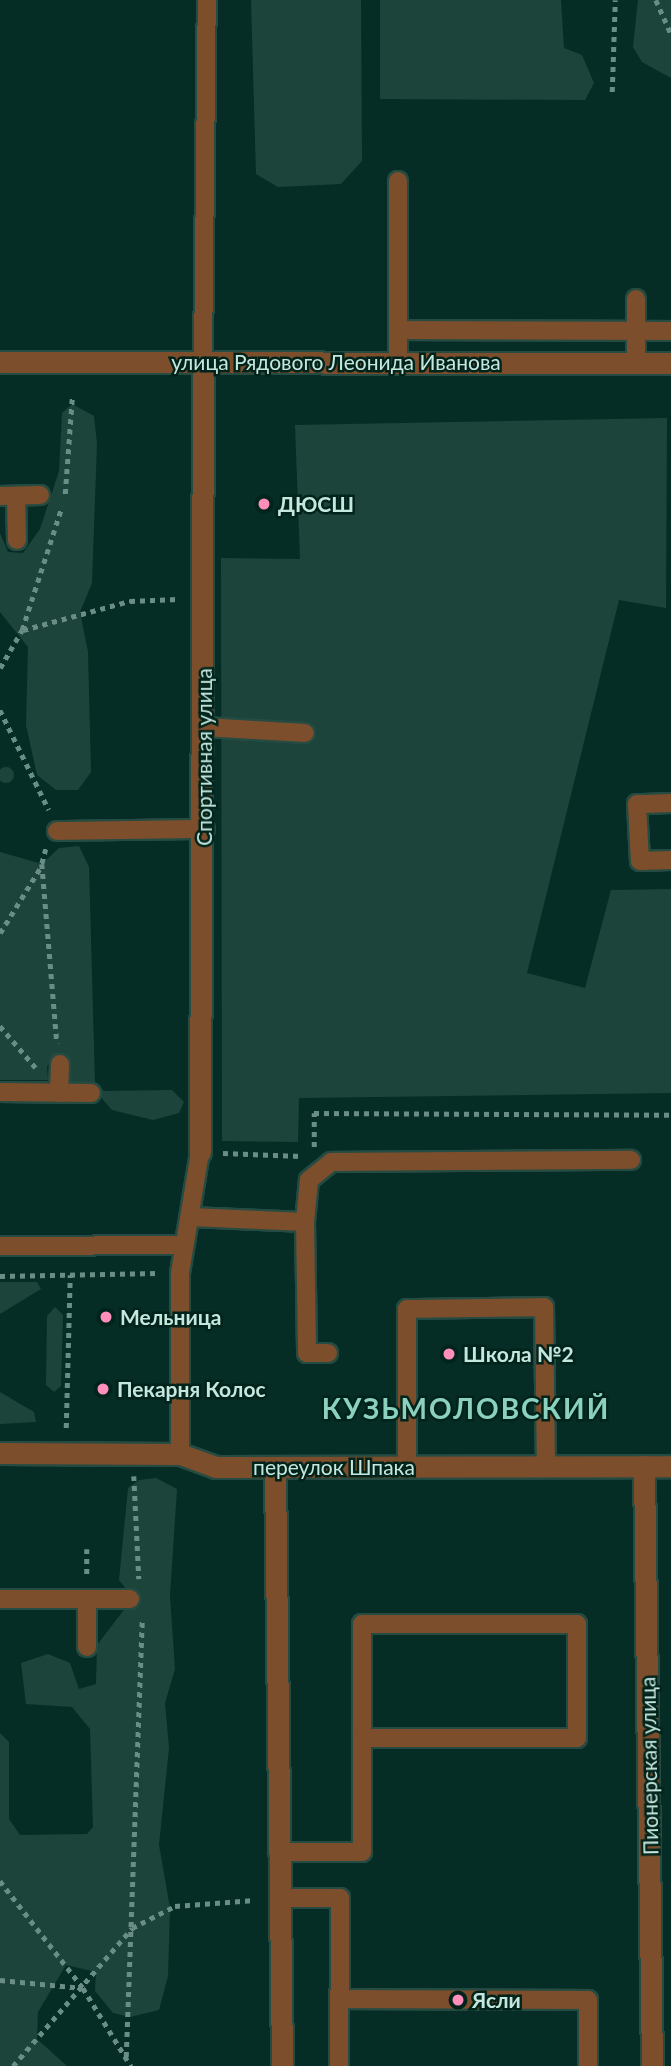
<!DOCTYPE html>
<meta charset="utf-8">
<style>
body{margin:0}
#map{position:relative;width:671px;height:2066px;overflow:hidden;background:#062d25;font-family:Lato,sans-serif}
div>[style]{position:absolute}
.green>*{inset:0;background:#1d443a}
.round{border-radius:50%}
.path>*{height:4.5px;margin-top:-2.25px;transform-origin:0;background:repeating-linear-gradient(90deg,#6a8e85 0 5px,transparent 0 10px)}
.roads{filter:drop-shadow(2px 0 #254b42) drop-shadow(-2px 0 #254b42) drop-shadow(0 2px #254b42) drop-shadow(0 -2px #254b42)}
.lane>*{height:18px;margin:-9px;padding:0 9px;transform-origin:9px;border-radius:9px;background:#7d4e2b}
.street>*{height:21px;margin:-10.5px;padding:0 10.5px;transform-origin:10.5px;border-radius:10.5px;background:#7d4e2b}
.dots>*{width:19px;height:19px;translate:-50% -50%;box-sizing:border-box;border:4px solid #00231b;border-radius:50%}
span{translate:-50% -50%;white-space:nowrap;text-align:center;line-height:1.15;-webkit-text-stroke:5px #00231b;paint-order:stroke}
.street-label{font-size:21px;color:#c5e7dd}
.poi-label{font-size:21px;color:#c5e7dd;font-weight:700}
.left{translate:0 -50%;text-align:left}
.district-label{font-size:28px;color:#8bd1be;font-weight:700;letter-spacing:2px}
</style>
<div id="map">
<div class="green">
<div style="clip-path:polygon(251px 0,361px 0,362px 161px,341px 184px,278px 187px,256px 174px)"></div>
<div style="clip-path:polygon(380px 0,561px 0,564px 48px,582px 55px,594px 83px,585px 100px,380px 99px)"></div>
<div style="clip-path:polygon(638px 0,671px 0,671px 78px,642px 62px,633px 47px)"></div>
<div style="clip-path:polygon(72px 404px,94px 416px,97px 444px,92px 583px,80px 612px,88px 652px,91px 772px,78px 790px,56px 790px,37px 775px,26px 725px,28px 647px,0 612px,0 533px,8px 552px,23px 553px,40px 529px,59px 471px,62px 413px)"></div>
<div style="clip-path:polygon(667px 418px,666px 608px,619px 600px,527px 973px,585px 988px,611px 890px,671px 889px,671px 1093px,299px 1098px,298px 1142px,222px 1141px,221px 558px,300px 559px,295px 425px)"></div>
<div class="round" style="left:-2px;top:767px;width:16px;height:16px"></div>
<div style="clip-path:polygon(79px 846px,89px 867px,95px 1082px,104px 1091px,172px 1090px,184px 1102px,179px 1113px,153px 1120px,112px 1110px,92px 1087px,69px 1083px,66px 1062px,59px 1058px,47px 1066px,48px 1080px,0 1080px,0 852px,42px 864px,59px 848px)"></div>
<div style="clip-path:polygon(0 1282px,37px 1282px,41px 1289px,0 1314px)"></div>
<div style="clip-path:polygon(55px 1307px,63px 1315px,61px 1386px,54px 1392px,46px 1385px,47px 1316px)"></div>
<div style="clip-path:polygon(0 1392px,34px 1412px,36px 1422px,0 1424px)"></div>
<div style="clip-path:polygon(139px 1480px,156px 1478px,177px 1489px,170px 1596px,175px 1669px,165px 1703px,169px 1748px,159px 1845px,170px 1908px,168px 1976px,159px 2010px,130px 2017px,113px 2013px,95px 1991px,96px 1972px,66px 1965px,38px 2012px,37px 2039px,67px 2066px,0 2066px,0 1733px,9px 1742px,9px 1819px,20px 1835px,87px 1834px,93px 1827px,90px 1729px,72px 1707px,26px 1704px,21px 1663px,48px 1654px,70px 1663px,79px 1689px,96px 1684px,97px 1645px,133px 1598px,119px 1580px,128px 1488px)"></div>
</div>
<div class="path">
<div style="left:656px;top:0;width:36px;rotate:66deg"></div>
<div style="left:612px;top:92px;width:92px;rotate:-88.1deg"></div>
<div style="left:65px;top:494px;width:96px;rotate:-85.8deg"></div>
<div style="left:23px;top:630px;width:111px;rotate:-15.2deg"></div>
<div style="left:130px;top:601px;width:48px;rotate:-2.4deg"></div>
<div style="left:0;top:668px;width:44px;rotate:-59.9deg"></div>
<div style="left:22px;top:630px;width:130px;rotate:-72.1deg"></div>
<div style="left:0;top:710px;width:111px;rotate:63.9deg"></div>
<div style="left:46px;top:849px;width:16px;rotate:105deg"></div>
<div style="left:42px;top:864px;width:180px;rotate:85.2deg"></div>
<div style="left:0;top:933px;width:80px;rotate:-58.3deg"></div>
<div style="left:0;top:1026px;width:55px;rotate:49.4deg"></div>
<div style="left:314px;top:1147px;width:34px;rotate:-90deg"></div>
<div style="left:314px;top:1113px;width:357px;rotate:0.3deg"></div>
<div style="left:223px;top:1153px;width:78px;rotate:2.2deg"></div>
<div style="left:0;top:1276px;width:158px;rotate:-1.1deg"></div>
<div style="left:66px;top:1428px;width:153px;rotate:-88.5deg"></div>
<div style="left:134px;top:1476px;width:103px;rotate:87.2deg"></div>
<div style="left:87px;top:1549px;width:27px;rotate:90deg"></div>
<div style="left:0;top:1881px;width:135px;rotate:52.2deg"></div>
<div style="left:83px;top:1988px;width:92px;rotate:58.4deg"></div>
<div style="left:0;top:1980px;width:83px;rotate:5.5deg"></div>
<div style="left:126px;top:2057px;width:438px;rotate:-87.9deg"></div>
<div style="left:13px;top:2066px;width:182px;rotate:-49.2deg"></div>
<div style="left:132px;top:1928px;width:48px;rotate:-27.1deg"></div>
<div style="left:175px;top:1906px;width:80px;rotate:-4.3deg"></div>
</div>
<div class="roads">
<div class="lane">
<div style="left:398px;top:330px;width:273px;rotate:0.2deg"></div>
<div style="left:203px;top:362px;width:362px;rotate:-89.4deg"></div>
<div style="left:398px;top:362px;width:181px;rotate:-90deg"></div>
<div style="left:636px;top:363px;width:64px;rotate:-90deg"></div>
<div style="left:0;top:496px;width:40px;rotate:-1.4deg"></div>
<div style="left:16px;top:496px;width:44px;rotate:88.7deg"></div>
<div style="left:204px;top:727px;width:101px;rotate:3.4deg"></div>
<div style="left:671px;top:803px;width:34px;rotate:178deg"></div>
<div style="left:637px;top:804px;width:57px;rotate:87deg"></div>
<div style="left:640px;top:861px;width:31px;rotate:-2deg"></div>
<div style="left:57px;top:831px;width:148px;rotate:-0.8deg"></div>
<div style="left:0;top:1092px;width:91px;rotate:0.6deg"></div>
<div style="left:59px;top:1093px;width:29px;rotate:-88deg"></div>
<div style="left:191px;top:1217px;width:114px;rotate:2.5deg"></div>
<div style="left:305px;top:1222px;width:42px;rotate:-84.6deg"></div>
<div style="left:309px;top:1180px;width:28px;rotate:-39deg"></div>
<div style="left:331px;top:1162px;width:300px;rotate:-0.4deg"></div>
<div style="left:305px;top:1222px;width:131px;rotate:89.1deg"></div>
<div style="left:307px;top:1353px;width:21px"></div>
<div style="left:0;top:1246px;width:184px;rotate:-0.3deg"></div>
<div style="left:180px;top:1454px;width:181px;rotate:-90deg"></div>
<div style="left:180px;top:1273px;width:123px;rotate:-80.6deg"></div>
<div style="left:407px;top:1467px;width:158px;rotate:-90deg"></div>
<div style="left:407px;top:1309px;width:137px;rotate:-0.8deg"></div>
<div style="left:544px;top:1307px;width:159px;rotate:89.3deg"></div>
<div style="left:0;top:1599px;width:87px"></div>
<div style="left:87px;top:1599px;width:48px;rotate:90deg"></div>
<div style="left:87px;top:1599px;width:43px"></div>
<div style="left:278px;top:1852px;width:84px"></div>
<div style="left:362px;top:1852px;width:228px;rotate:-90deg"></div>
<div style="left:362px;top:1624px;width:215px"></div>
<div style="left:577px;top:1624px;width:114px;rotate:90deg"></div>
<div style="left:577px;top:1738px;width:215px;rotate:180deg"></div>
<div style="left:362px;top:1738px;width:9px;rotate:90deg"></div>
<div style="left:279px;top:1898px;width:61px"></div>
<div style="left:340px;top:1898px;width:168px;rotate:90.3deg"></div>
<div style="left:340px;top:1999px;width:248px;rotate:0.2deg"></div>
<div style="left:588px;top:2000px;width:66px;rotate:90deg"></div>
</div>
<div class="street">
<div style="left:0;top:362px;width:671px;rotate:0.09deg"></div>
<div style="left:200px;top:1152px;width:790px;rotate:-89.78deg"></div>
<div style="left:0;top:1453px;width:180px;rotate:0.3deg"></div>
<div style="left:180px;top:1454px;width:37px;rotate:20deg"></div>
<div style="left:215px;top:1467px;width:456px;rotate:-0.1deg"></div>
<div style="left:644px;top:1466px;width:600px;rotate:89.24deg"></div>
<div style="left:275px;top:1468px;width:598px;rotate:89.33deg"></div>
</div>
</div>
<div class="dots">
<div style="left:264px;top:504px;background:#ff8ebb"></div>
<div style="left:106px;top:1317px;background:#ff8ebb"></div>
<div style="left:449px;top:1354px;background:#ff8ebb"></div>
<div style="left:103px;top:1389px;background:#ff8ebb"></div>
<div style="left:458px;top:2000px;background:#ff8ebb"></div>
</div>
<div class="street-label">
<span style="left:336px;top:362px">улица Рядового Леонида Иванова</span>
<span style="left:204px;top:757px;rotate:-90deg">Спортивная улица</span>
<span style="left:334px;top:1467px">переулок Шпака</span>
<span style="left:649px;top:1766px;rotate:-91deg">Пионерская улица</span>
</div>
<div class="poi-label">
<span class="left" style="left:278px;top:504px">ДЮСШ</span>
<span class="left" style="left:120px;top:1317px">Мельница</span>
<span class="left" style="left:463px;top:1354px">Школа №2</span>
<span class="left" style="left:117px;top:1389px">Пекарня Колос</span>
<span class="left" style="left:472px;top:2000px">Ясли</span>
</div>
<div class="district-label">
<span style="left:466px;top:1408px">КУЗЬМОЛОВСКИЙ</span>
</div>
</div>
